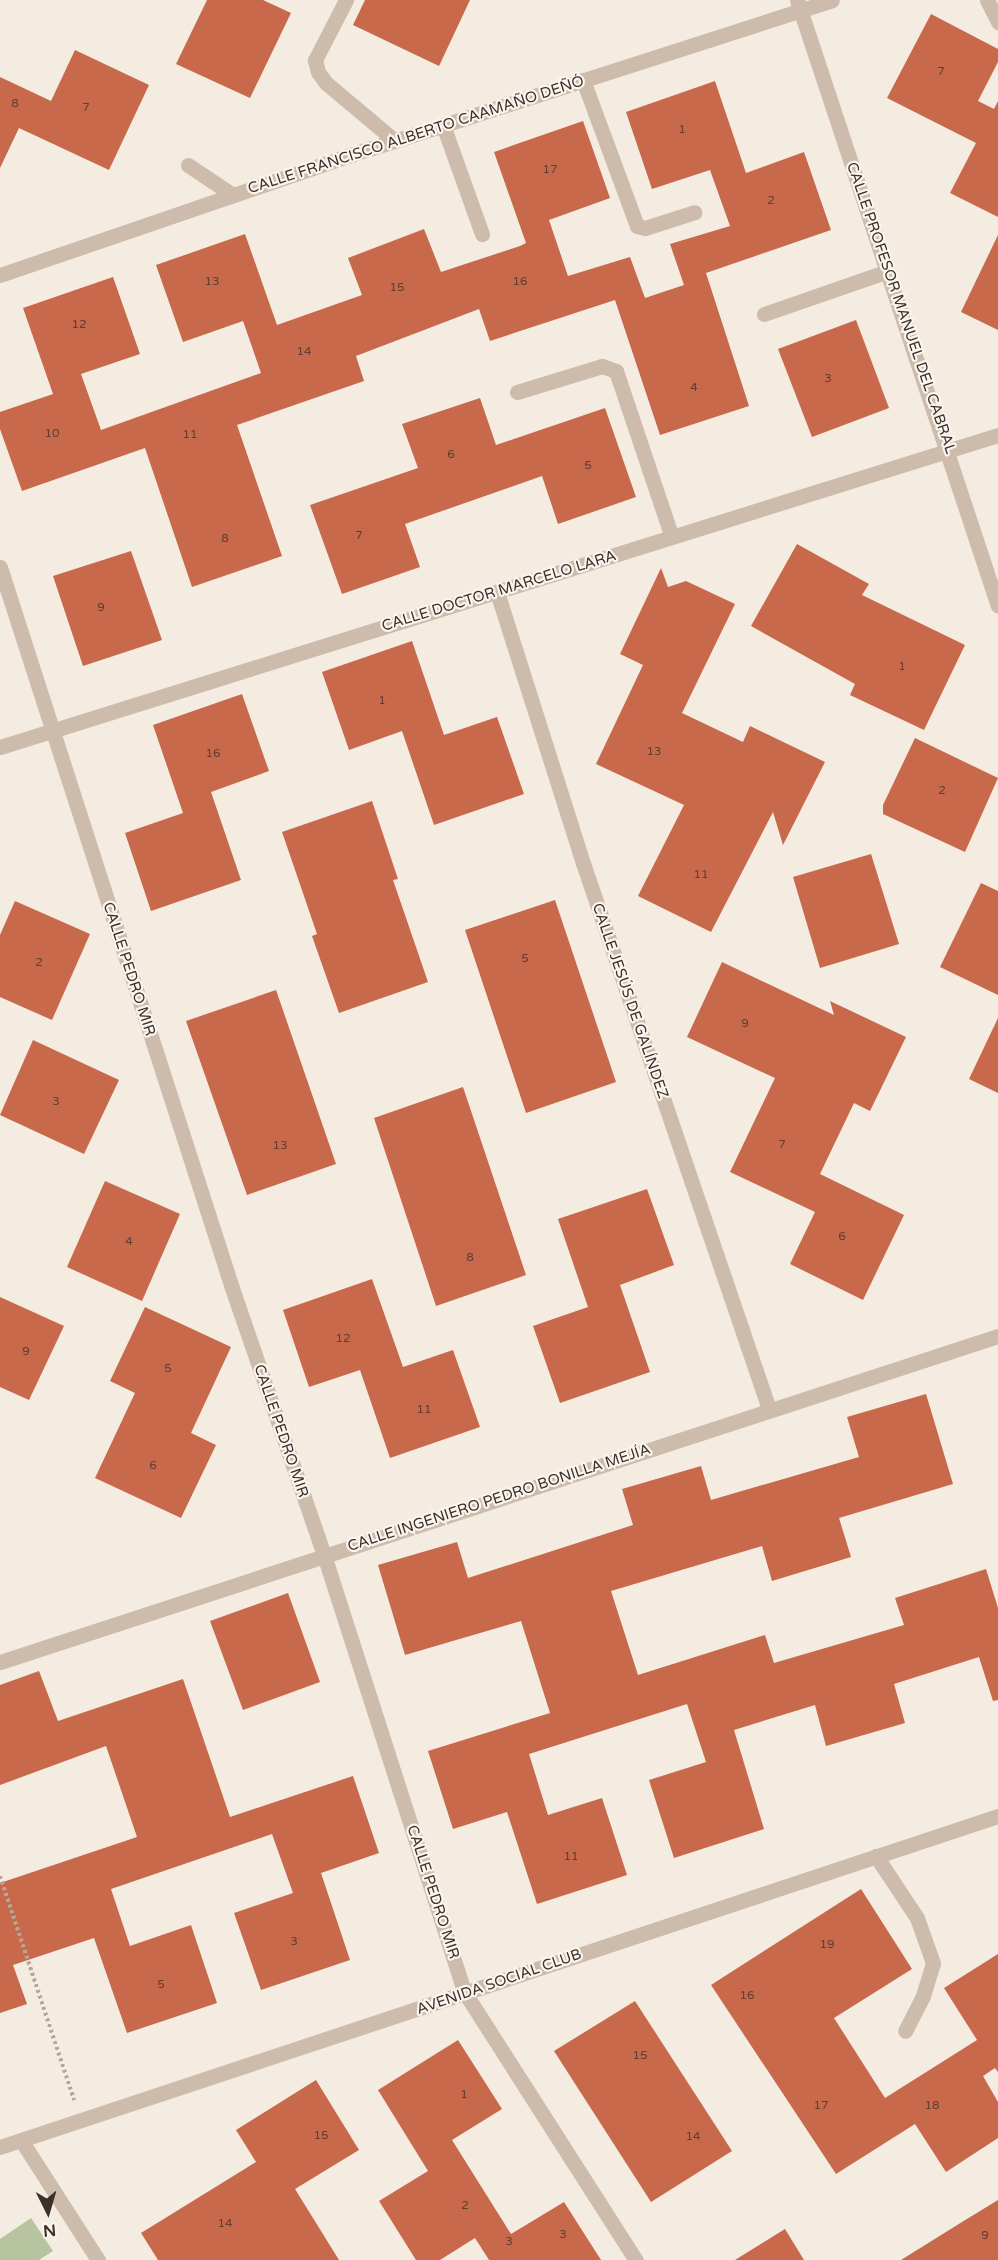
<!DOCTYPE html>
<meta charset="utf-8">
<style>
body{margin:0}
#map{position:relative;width:998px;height:2260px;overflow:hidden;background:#f4ebe1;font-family:"Varela Round",sans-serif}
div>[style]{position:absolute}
.green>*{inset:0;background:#b8c4a0}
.building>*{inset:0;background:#c8694b}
.path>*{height:4px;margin-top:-2px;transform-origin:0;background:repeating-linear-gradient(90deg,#b9a596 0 3px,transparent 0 6px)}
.service>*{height:15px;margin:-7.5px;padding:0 7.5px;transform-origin:7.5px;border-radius:7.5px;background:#cdbbac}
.minor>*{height:15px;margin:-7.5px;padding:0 7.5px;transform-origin:7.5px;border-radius:7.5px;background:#cdbbac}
.tertiary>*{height:15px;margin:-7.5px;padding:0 7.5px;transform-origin:7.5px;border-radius:7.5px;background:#cdbbac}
span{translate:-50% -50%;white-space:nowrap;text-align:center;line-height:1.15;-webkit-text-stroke:4.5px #fbf5ee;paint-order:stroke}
.number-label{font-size:12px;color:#5e3e33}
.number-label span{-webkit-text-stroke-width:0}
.street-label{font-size:15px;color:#3b302b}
.north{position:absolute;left:18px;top:2182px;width:60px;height:60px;-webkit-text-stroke:4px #fbf5ee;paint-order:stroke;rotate:175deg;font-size:16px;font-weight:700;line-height:24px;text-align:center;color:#3b302b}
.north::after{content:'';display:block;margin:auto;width:21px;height:27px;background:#3b302b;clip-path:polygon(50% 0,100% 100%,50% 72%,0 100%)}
</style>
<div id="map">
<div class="green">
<div style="clip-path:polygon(31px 2218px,53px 2251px,39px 2260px,0 2260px,0 2239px)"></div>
</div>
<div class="building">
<div style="clip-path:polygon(207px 0,263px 0,291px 13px,250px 98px,176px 64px)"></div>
<div style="clip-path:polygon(365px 0,470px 0,439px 66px,353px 25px)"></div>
<div style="clip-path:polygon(931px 14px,998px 49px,998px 62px,978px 101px,994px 109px,998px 101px,998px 217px,950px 193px,976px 143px,887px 98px)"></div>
<div style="clip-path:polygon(75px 50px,149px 85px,109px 170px,19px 128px,0 168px,0 77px,51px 101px)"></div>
<div style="clip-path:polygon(715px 81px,746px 173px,804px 152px,831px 230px,706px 273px,749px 406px,660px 435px,615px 300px,490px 341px,479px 309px,356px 356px,364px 381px,237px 425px,282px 556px,192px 587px,145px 448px,22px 491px,0 429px,0 412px,53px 394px,23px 308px,113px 277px,140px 354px,81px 374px,101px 430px,261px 373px,243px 321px,183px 342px,156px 265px,245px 234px,277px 325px,362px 295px,348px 258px,424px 229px,441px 272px,520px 246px,526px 243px,494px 152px,583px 121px,610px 198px,549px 220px,568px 276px,630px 257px,645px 298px,684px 285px,670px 244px,730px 226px,710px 170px,652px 189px,626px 112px)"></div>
<div style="clip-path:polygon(998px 235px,998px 330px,961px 312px)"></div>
<div style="clip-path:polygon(856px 320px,889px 408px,812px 437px,778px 349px)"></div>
<div style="clip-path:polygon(480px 398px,496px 445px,605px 408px,636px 497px,558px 524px,542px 476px,405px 524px,420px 567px,342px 594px,310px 505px,418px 468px,402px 424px)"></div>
<div style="clip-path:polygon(797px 544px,869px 584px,862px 595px,965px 645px,924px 730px,850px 695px,855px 684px,751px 626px)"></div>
<div style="clip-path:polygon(131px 551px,162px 640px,83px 666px,53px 576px)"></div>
<div style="clip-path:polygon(661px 568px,668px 587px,686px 581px,735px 604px,682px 713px,743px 742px,750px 726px,825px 762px,783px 845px,773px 812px,711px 932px,638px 896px,684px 805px,596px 764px,643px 665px,620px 654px)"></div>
<div style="clip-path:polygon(412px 641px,444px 735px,497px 717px,524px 794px,434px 825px,402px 731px,349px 750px,322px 672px)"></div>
<div style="clip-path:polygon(242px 694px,269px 771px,211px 792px,241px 880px,151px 911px,125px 833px,183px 813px,153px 725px)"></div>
<div style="clip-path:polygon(915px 738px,998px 778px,965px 852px,883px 814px,883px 805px)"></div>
<div style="clip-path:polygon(372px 801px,398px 879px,393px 880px,428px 982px,339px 1013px,312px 936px,317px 934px,282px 832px)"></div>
<div style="clip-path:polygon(871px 854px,899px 944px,820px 968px,793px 877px)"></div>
<div style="clip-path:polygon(981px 883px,998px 891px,998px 995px,940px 967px)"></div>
<div style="clip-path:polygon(555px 900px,616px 1082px,526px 1113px,465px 930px)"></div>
<div style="clip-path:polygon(15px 901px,90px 934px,52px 1020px,0 997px,0 935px)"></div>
<div style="clip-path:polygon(722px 962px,834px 1015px,830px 1001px,906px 1037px,870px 1111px,854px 1103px,820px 1174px,904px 1215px,863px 1300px,790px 1264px,815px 1212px,730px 1172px,775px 1078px,687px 1037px)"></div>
<div style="clip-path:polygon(276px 990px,336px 1164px,247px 1195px,186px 1021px)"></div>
<div style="clip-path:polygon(998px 1018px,998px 1093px,969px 1079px)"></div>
<div style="clip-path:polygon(33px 1040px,119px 1080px,84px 1154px,0 1115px)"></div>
<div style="clip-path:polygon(463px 1087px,526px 1275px,436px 1306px,374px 1118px)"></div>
<div style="clip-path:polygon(105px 1181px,180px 1214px,142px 1301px,67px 1267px)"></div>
<div style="clip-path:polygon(647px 1189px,674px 1265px,620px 1285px,650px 1372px,560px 1403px,533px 1326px,588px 1307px,558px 1219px)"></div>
<div style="clip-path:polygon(372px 1279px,403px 1367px,453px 1350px,480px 1427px,390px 1458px,360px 1370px,309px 1387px,283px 1310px)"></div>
<div style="clip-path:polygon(0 1297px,64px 1326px,29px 1400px,0 1387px)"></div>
<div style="clip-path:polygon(145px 1307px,231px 1347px,191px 1433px,216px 1445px,181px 1518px,95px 1478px,135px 1393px,110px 1381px)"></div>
<div style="clip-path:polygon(926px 1394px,953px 1484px,839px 1518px,851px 1557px,772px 1581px,762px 1546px,611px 1591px,638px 1675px,765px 1635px,774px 1663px,904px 1625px,895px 1598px,986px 1569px,998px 1608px,998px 1700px,993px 1701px,979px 1657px,894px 1684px,905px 1723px,826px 1746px,815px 1705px,734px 1730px,764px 1829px,674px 1858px,649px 1780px,706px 1762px,687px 1704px,529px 1754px,548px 1815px,602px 1798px,627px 1875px,537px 1904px,507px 1812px,453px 1829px,428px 1751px,550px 1713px,521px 1621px,405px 1655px,378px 1565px,457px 1542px,468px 1578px,633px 1525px,622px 1489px,701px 1466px,711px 1500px,859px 1457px,847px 1417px)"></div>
<div style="clip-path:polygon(288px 1593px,320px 1682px,243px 1710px,210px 1621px)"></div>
<div style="clip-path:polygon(39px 1671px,58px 1721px,183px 1679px,230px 1817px,353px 1776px,379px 1853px,321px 1873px,350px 1960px,261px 1990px,234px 1913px,293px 1893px,272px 1834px,111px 1889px,130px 1946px,191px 1925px,217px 2003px,127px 2033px,94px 1938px,13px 1965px,27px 2004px,0 2013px,0 1883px,137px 1837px,106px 1746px,0 1785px,0 1685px)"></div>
<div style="clip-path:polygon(861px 1889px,912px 1969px,834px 2018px,885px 2098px,977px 2040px,944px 1988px,998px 1954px,998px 2072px,995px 2068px,983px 2076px,998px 2102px,998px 2138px,946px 2172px,915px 2124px,836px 2174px,711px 1985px)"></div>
<div style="clip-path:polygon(635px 2001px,732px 2151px,651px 2202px,554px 2051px)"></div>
<div style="clip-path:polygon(458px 2040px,502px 2109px,452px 2140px,511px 2234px,564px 2202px,601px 2260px,489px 2260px,475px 2238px,440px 2260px,416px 2260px,379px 2201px,428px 2171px,378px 2090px)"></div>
<div style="clip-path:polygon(316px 2080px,359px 2150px,295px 2189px,339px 2260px,158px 2260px,141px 2233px,256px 2162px,236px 2130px)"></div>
<div style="clip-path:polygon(998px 2200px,998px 2260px,901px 2260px,962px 2222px)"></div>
<div style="clip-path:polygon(785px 2229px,804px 2260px,735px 2260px)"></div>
</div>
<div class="path">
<div style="left:0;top:1876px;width:236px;rotate:71.7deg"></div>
</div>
<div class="service">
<div style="left:346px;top:0;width:68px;rotate:117.3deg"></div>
<div style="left:315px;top:60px;width:12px;rotate:76deg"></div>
<div style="left:318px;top:72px;width:14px;rotate:54deg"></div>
<div style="left:326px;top:83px;width:90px;rotate:40deg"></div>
<div style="left:987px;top:0;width:25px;rotate:63deg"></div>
<div style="left:583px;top:80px;width:156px;rotate:69.7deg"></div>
<div style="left:637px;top:226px;width:8px;rotate:14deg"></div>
<div style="left:645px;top:228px;width:52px;rotate:-17.7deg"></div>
<div style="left:443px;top:125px;width:116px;rotate:70.3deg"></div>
<div style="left:188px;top:165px;width:54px;rotate:33.7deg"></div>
<div style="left:764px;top:314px;width:131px;rotate:-19.1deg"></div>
<div style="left:517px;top:392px;width:89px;rotate:-17deg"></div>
<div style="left:602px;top:366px;width:15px;rotate:20deg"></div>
<div style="left:616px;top:371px;width:175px;rotate:71.4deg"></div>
<div style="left:876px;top:1856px;width:74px;rotate:56.5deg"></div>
<div style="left:917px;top:1918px;width:48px;rotate:70.4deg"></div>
<div style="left:933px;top:1963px;width:34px;rotate:107deg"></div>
<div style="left:923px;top:1996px;width:39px;rotate:117deg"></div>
</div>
<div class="minor">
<div style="left:797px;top:0;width:638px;rotate:71.65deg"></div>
<div style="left:0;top:275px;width:390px;rotate:-18.9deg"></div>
<div style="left:369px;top:149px;width:486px;rotate:-17.8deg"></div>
<div style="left:0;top:567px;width:757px;rotate:72.16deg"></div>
<div style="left:232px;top:1288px;width:282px;rotate:71deg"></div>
<div style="left:324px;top:1555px;width:460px;rotate:72.2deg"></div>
<div style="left:465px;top:1993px;width:317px;rotate:57.4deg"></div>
<div style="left:497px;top:592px;width:284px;rotate:72.4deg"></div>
<div style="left:583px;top:863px;width:577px;rotate:71.19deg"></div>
<div style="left:0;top:747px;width:1046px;rotate:-17.36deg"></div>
<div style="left:21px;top:2140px;width:143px;rotate:57.3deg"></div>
<div style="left:0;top:2147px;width:1051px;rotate:-18.35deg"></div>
</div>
<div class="tertiary">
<div style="left:0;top:1662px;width:1050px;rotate:-18.09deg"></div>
</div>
<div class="number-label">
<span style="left:941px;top:72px">7</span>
<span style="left:15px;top:104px">8</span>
<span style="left:86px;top:108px">7</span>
<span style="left:682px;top:130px">1</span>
<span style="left:550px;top:170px">17</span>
<span style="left:771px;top:201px">2</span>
<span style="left:212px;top:282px">13</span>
<span style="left:520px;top:282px">16</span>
<span style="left:397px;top:288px">15</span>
<span style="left:79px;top:325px">12</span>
<span style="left:304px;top:352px">14</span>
<span style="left:828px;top:379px">3</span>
<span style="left:694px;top:388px">4</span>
<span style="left:52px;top:434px">10</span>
<span style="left:190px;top:435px">11</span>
<span style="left:451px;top:455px">6</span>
<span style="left:588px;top:466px">5</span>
<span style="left:359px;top:536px">7</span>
<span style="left:225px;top:539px">8</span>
<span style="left:101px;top:608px">9</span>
<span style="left:902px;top:667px">1</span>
<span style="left:382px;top:701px">1</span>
<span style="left:654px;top:752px">13</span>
<span style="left:213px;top:754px">16</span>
<span style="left:942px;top:791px">2</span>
<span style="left:701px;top:875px">11</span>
<span style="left:525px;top:959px">5</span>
<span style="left:39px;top:963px">2</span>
<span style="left:745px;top:1024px">9</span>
<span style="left:56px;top:1102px">3</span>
<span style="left:782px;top:1145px">7</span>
<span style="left:280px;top:1146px">13</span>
<span style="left:842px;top:1237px">6</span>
<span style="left:129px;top:1242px">4</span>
<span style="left:470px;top:1258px">8</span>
<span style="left:343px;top:1339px">12</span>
<span style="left:26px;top:1352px">9</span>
<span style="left:168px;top:1369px">5</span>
<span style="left:424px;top:1410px">11</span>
<span style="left:153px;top:1466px">6</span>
<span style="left:571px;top:1857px">11</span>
<span style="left:294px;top:1942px">3</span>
<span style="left:827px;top:1945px">19</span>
<span style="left:161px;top:1985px">5</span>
<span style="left:747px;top:1996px">16</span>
<span style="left:640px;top:2056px">15</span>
<span style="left:464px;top:2095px">1</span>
<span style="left:821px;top:2106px">17</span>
<span style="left:932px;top:2106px">18</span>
<span style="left:321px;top:2136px">15</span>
<span style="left:693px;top:2137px">14</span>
<span style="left:465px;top:2206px">2</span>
<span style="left:225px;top:2224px">14</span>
<span style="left:563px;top:2235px">3</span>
<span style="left:985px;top:2236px">9</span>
<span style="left:509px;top:2242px">3</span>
</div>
<div class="street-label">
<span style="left:416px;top:135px;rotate:-18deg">CALLE FRANCISCO ALBERTO CAAMAÑO DEÑÓ</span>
<span style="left:901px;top:308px;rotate:71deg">CALLE PROFESOR MANUEL DEL CABRAL</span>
<span style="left:499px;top:591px;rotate:-17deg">CALLE DOCTOR MARCELO LARA</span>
<span style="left:129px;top:969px;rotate:72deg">CALLE PEDRO MIR</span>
<span style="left:630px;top:1001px;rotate:71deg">CALLE JESÚS DE GALÍNDEZ</span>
<span style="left:281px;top:1431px;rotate:71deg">CALLE PEDRO MIR</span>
<span style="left:499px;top:1498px;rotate:-18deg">CALLE INGENIERO PEDRO BONILLA MEJÍA</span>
<span style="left:433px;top:1892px;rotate:72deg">CALLE PEDRO MIR</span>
<span style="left:499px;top:1982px;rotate:-19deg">AVENIDA SOCIAL CLUB</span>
</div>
<div class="north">N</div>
</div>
